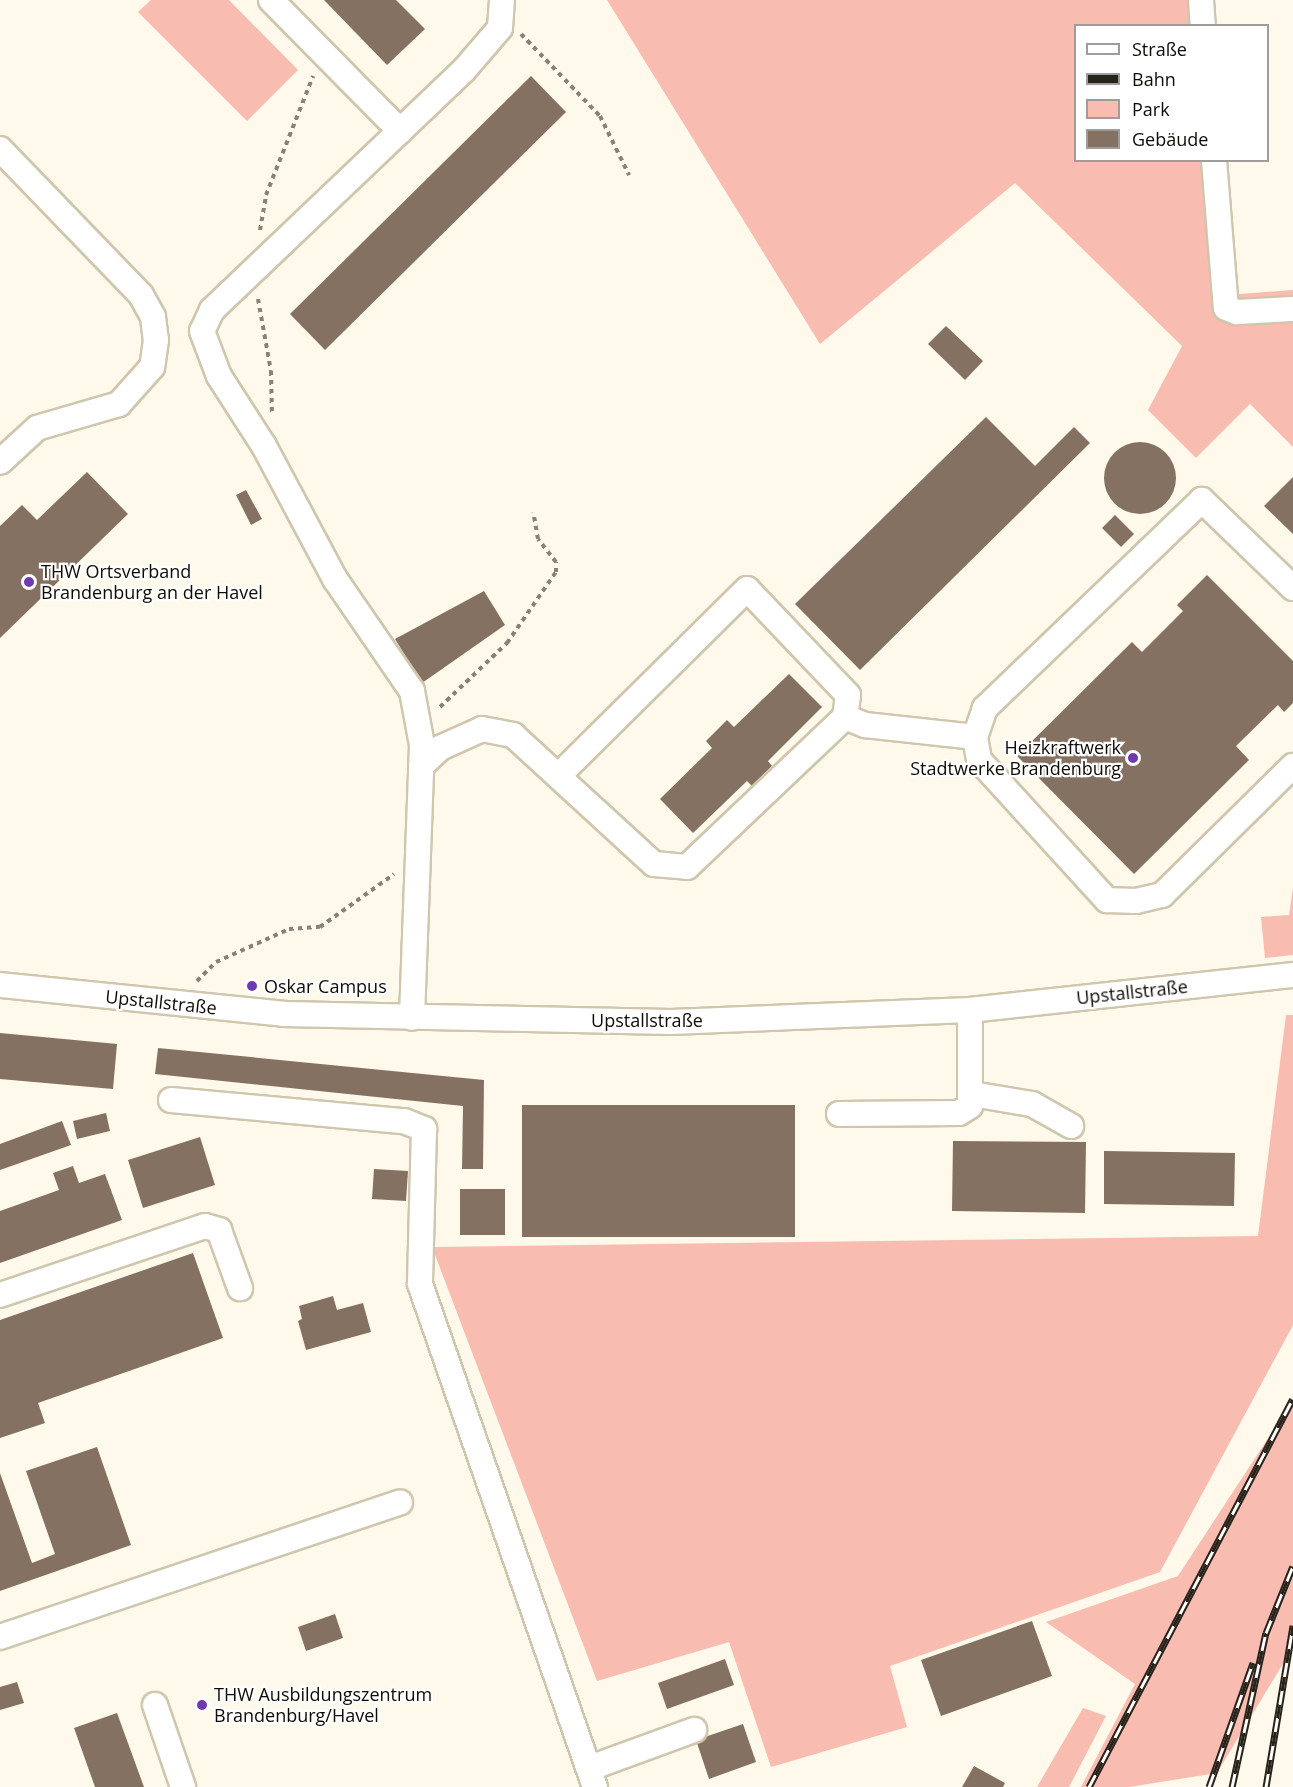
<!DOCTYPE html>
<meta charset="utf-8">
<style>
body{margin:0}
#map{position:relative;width:1293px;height:1787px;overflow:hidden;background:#fef9ea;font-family:"Open Sans",sans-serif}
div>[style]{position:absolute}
.green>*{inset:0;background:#f8bcb1}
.building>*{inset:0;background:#857162}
.round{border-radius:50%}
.path>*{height:4px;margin-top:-2px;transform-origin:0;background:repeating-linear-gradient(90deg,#868277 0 4.5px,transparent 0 9px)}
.roads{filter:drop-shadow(2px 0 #cfc6ad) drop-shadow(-2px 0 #cfc6ad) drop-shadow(0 2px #cfc6ad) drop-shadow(0 -2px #cfc6ad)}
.minor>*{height:24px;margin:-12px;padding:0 12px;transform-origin:12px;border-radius:12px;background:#fff}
.rail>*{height:7px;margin-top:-3.5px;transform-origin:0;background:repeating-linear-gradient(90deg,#fff 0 14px,#26231b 0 28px);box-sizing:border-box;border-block:2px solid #26231b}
.dots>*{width:16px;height:16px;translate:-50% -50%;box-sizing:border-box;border:3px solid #fff;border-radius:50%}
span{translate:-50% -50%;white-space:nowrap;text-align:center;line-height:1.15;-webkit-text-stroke:4.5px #fff;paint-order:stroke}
.poi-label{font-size:18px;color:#0e0b04}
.left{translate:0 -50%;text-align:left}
.right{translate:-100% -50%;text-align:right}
.street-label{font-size:18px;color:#0e0b04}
.legend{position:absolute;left:1074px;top:24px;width:195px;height:138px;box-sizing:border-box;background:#fff;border:2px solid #9f9d9b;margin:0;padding:8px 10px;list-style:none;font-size:18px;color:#0e0b04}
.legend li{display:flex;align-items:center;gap:12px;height:30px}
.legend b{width:30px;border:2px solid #9f9d9b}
</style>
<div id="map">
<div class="green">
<div style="clip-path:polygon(151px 0,229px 0,298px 70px,247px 121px,138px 12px)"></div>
<div style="clip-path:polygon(607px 0,1191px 0,1193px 25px,1076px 26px,1076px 160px,1204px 161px,1215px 296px,1293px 290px,1293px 447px,1250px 404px,1196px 458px,1148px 410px,1182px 346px,1015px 183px,820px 344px)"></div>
<div style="clip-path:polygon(1293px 888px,1293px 955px,1265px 958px,1261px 917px,1289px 915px)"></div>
<div style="clip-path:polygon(1286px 1015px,1293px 1015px,1293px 1325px,1160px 1572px,890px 1666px,907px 1727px,771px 1767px,729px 1642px,597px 1681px,432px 1247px,1258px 1236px)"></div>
<div style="clip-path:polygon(1293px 1400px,1293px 1647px,1217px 1773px,1129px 1787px,1081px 1787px,1135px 1684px,1046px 1622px,1178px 1576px)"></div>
<div style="clip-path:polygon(1083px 1708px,1106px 1716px,1069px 1787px,1037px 1787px)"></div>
</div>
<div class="building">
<div style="clip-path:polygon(324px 0,396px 0,425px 29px,387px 65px)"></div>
<div style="clip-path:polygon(531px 76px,566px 112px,325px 350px,290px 314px)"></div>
<div style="clip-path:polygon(946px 326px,983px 361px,965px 380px,928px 344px)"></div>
<div style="clip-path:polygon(986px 417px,1035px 466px,1074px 427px,1090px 443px,860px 670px,795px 604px)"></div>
<div class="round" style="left:1104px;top:442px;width:72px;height:72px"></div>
<div style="clip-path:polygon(87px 472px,128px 514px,0 638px,0 526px,22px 505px,37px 520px)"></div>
<div style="clip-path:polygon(1293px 477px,1293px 534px,1264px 506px)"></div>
<div style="clip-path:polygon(246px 490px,262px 519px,251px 525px,236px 495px)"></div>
<div style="clip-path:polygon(1115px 515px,1134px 534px,1121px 547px,1102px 528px)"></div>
<div style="clip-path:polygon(1207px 575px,1293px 661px,1293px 703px,1284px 712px,1278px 705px,1236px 746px,1249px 760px,1134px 874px,1017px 756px,1132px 642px,1142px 652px,1183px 611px,1177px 605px)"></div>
<div style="clip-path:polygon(484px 591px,505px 625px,422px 683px,395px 639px)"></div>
<div style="clip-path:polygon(789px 674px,822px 707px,768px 761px,772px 766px,752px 786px,747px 781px,693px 833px,660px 799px,712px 748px,706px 741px,727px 720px,734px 727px)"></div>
<div style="clip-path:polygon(0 1033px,117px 1044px,113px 1089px,0 1079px)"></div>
<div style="clip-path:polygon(158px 1048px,484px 1080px,483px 1169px,462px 1169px,463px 1106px,155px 1074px)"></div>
<div style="clip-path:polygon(522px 1105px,795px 1105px,795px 1237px,522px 1237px)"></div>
<div style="clip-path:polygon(106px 1113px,110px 1131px,77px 1139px,73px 1121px)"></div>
<div style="clip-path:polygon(62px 1121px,71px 1145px,0 1170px,0 1144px)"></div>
<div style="clip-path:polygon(200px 1137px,215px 1185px,143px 1208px,128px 1160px)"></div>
<div style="clip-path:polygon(953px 1141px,1086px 1142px,1085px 1213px,952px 1211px)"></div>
<div style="clip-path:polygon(1104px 1151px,1235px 1153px,1234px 1206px,1104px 1204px)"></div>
<div style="clip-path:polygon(73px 1166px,79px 1183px,105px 1174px,122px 1220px,0 1263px,0 1211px,59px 1190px,53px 1173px)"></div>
<div style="clip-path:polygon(374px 1169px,408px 1171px,406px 1201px,372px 1199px)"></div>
<div style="clip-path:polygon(460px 1189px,505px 1189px,505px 1235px,460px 1235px)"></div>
<div style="clip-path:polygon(193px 1253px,223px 1338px,38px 1403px,45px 1423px,0 1438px,0 1320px)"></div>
<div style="clip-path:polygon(333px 1296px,337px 1310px,363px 1303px,371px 1332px,306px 1350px,298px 1321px,302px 1319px,299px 1306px)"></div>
<div style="clip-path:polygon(97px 1447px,131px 1545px,0 1591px,0 1473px,32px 1563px,55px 1554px,26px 1471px)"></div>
<div style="clip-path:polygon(335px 1614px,343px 1638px,306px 1651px,298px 1627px)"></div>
<div style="clip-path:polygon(1032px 1621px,1052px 1676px,941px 1716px,921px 1660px)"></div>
<div style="clip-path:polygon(725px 1659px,734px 1685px,667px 1709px,658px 1683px)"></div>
<div style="clip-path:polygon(17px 1682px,24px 1703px,0 1710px,0 1687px)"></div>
<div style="clip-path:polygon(117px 1713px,144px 1787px,95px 1787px,74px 1728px)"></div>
<div style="clip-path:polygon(743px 1724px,756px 1762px,709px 1779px,696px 1740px)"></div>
<div style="clip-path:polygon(974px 1766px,1005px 1783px,1003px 1787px,962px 1787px)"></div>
</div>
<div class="path">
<div style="left:521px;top:34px;width:114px;rotate:46.1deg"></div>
<div style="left:600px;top:116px;width:66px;rotate:63.8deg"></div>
<div style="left:260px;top:230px;width:36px;rotate:-80deg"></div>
<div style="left:266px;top:195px;width:128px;rotate:-68.4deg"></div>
<div style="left:258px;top:299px;width:73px;rotate:79.8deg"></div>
<div style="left:271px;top:371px;width:43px;rotate:88.7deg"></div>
<div style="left:440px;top:707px;width:93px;rotate:-43.7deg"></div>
<div style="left:507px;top:643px;width:86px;rotate:-55.4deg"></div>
<div style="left:556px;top:572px;width:10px;rotate:-90deg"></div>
<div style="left:556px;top:562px;width:29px;rotate:-128deg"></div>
<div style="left:538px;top:539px;width:27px;rotate:-100deg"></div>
<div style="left:197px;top:981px;width:27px;rotate:-45deg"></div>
<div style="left:216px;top:962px;width:80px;rotate:-24.3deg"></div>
<div style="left:289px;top:929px;width:31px;rotate:-4deg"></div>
<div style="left:320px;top:927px;width:91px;rotate:-35.6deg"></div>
</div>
<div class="roads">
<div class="minor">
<div style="left:271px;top:0;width:184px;rotate:45.4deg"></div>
<div style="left:400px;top:131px;width:88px;rotate:-43.6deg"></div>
<div style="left:464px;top:70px;width:55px;rotate:-49.4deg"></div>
<div style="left:500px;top:28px;width:28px;rotate:-86deg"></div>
<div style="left:1201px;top:0;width:26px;rotate:86deg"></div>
<div style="left:400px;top:131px;width:260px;rotate:136.4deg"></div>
<div style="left:212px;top:310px;width:23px;rotate:115deg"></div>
<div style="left:202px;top:331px;width:48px;rotate:69.3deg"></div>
<div style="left:219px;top:376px;width:83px;rotate:57.3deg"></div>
<div style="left:264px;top:446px;width:151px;rotate:61.9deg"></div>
<div style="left:335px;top:579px;width:136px;rotate:55.5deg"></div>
<div style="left:412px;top:691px;width:55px;rotate:79.5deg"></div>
<div style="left:422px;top:745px;width:273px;rotate:92.1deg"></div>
<div style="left:0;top:149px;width:203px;rotate:46deg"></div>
<div style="left:141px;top:295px;width:25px;rotate:61deg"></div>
<div style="left:153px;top:317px;width:23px;rotate:83deg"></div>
<div style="left:156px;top:340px;width:27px;rotate:98deg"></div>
<div style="left:152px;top:367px;width:50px;rotate:131.7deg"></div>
<div style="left:119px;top:404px;width:85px;rotate:163.7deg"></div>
<div style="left:37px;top:428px;width:50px;rotate:137.4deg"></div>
<div style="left:1214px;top:160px;width:148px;rotate:85.4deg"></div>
<div style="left:1226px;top:308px;width:12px;rotate:20deg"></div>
<div style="left:1237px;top:312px;width:56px;rotate:-3.1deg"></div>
<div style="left:1293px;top:588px;width:127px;rotate:-136deg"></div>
<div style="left:1202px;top:500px;width:301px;rotate:136.2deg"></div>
<div style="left:985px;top:708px;width:31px;rotate:109deg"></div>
<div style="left:975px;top:737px;width:23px;rotate:80deg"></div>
<div style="left:979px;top:760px;width:190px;rotate:47.6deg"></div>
<div style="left:1107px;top:900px;width:29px;rotate:2deg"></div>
<div style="left:1136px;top:901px;width:27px;rotate:-13deg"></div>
<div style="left:1162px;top:895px;width:184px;rotate:-44.6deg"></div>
<div style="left:845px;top:717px;width:22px;rotate:22deg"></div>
<div style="left:865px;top:725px;width:111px;rotate:6.2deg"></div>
<div style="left:421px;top:766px;width:26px;rotate:-43deg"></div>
<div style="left:440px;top:748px;width:46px;rotate:-24.3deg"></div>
<div style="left:482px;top:729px;width:32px;rotate:11deg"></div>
<div style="left:513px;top:735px;width:191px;rotate:42.5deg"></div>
<div style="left:654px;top:864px;width:33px;rotate:5deg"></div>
<div style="left:687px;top:867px;width:218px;rotate:-43.5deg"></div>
<div style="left:845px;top:717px;width:22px;rotate:-82deg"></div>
<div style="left:848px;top:695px;width:146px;rotate:-133.6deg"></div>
<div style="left:747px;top:589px;width:264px;rotate:135.3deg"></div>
<div style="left:0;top:985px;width:285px;rotate:5.8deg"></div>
<div style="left:284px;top:1014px;width:387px;rotate:1.2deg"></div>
<div style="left:671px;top:1022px;width:299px;rotate:-2.3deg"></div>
<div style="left:970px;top:1010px;width:325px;rotate:-6.2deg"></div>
<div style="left:972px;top:1094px;width:61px;rotate:9.5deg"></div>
<div style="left:1032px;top:1104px;width:45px;rotate:29.4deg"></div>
<div style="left:171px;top:1100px;width:234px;rotate:5.2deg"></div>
<div style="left:404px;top:1121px;width:22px;rotate:22deg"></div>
<div style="left:424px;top:1129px;width:155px;rotate:91.5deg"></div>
<div style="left:420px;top:1284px;width:533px;rotate:70.82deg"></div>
<div style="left:839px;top:1114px;width:120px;rotate:-0.5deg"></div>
<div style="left:959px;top:1113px;width:13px;rotate:-32deg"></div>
<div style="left:970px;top:1106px;width:96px;rotate:-90deg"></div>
<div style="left:0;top:1295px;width:216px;rotate:-18.6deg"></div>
<div style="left:205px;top:1226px;width:15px;rotate:16deg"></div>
<div style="left:219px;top:1230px;width:62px;rotate:70.1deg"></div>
<div style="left:0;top:1637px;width:422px;rotate:-18.6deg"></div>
<div style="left:155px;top:1705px;width:87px;rotate:71.1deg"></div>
<div style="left:590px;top:1768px;width:111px;rotate:-20.1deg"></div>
</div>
</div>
<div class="rail">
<div style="left:1089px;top:1787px;width:438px;rotate:-62.3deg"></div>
<div style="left:1209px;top:1787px;width:132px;rotate:-70.5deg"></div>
<div style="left:1232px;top:1787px;width:158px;rotate:-77.6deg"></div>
<div style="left:1266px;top:1633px;width:72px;rotate:-68.1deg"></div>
<div style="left:1266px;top:1787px;width:164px;rotate:-80.5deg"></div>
</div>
<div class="dots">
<div style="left:29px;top:582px;background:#6f39b0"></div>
<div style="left:1133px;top:758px;background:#6f39b0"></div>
<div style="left:252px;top:986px;background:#6f39b0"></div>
<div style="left:202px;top:1705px;background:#6f39b0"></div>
</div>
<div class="poi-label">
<span class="left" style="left:41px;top:582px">THW Ortsverband<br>Brandenburg an der Havel</span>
<span class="right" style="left:1121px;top:758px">Heizkraftwerk<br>Stadtwerke Brandenburg</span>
<span class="left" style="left:264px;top:986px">Oskar Campus</span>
<span class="left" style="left:214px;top:1705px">THW Ausbildungszentrum<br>Brandenburg/Havel</span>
</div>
<div class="street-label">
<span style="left:1132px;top:992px;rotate:-6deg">Upstallstraße</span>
<span style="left:161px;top:1002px;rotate:6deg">Upstallstraße</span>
<span style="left:647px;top:1020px">Upstallstraße</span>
</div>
<ul class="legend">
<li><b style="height:8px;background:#fff"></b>Straße</li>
<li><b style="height:8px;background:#26231b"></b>Bahn</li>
<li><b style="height:16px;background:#f8bcb1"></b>Park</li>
<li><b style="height:16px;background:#857162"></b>Gebäude</li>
</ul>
</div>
